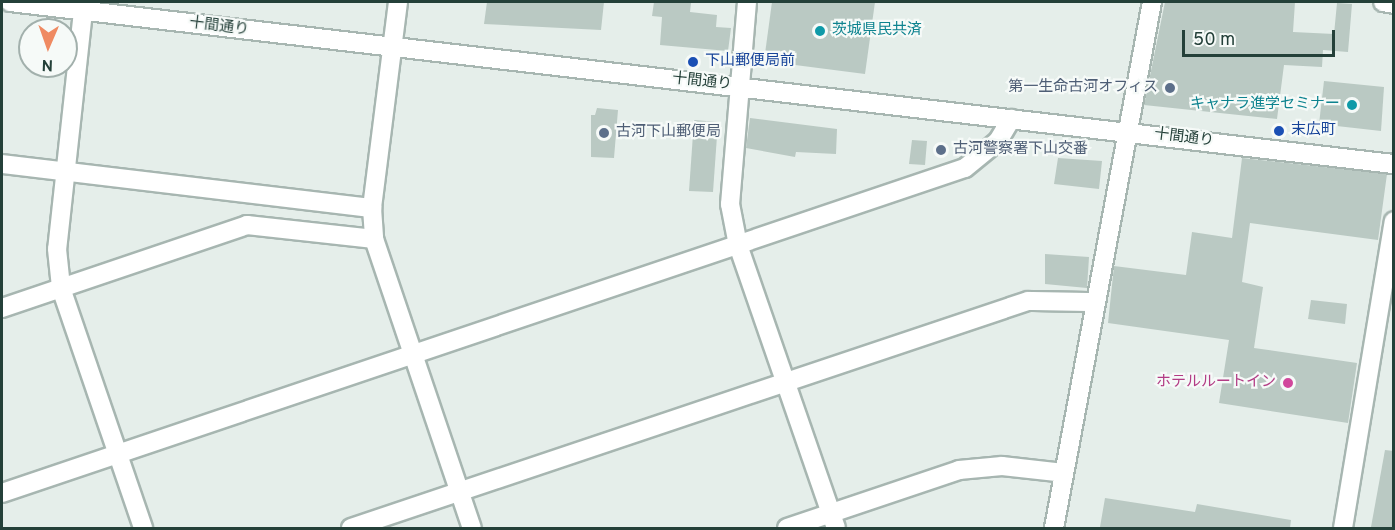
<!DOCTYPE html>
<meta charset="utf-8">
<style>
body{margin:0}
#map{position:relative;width:1395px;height:530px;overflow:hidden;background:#e5eeea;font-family:Overpass,"Noto Sans JP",sans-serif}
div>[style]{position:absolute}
.building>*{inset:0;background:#bac9c3}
.roads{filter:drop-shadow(2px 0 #a7b6b1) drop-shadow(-2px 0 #a7b6b1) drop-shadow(0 2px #a7b6b1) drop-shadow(0 -2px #a7b6b1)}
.minor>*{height:18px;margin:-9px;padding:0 9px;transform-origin:9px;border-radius:9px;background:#fff}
.tertiary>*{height:18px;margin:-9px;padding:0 9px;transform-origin:9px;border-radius:9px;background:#fff}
.dots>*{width:16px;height:16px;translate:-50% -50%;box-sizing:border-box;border:3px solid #f6faf8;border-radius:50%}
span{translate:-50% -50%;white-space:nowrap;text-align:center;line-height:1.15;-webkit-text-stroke:4.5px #f6faf8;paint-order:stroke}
.street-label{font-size:15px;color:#244039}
.culture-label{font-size:15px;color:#0d838f}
.left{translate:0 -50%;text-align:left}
.right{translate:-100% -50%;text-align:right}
.transit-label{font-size:15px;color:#164399}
.service-label{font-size:15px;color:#4e5e75}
.hotel-label{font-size:15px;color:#b23c85}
.frame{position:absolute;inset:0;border:3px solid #244039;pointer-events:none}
.north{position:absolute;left:18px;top:18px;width:60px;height:60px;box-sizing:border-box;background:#f6faf8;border:2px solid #a2b0ac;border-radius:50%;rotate:182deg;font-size:16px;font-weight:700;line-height:24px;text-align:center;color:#244039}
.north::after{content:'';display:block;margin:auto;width:21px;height:27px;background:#ef8a62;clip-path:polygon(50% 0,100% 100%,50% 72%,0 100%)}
.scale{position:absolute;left:1182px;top:30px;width:153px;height:27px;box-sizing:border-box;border:3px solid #244039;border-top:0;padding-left:8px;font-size:18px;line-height:21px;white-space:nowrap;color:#244039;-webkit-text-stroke:4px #f6faf8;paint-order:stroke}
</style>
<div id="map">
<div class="building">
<div style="clip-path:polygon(487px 2px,604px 2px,601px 30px,484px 24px)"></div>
<div style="clip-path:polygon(654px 2px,691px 3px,690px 12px,717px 15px,716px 27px,731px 28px,728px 51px,660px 45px,662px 17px,652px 16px)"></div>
<div style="clip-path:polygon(772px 2px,875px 2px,865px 74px,764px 61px)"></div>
<div style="clip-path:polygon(1165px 2px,1295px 2px,1293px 32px,1334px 34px,1337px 3px,1352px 4px,1348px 52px,1323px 50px,1322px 67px,1284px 65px,1277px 119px,1144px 105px)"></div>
<div style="clip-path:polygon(1324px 81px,1384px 87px,1381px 131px,1319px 124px)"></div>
<div style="clip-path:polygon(597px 108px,618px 110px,614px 158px,591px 157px,591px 115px,595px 115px)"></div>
<div style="clip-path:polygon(750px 118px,837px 129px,836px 154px,796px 152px,795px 157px,746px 148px)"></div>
<div style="clip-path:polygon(694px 120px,718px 122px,713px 192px,689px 191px)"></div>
<div style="clip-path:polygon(912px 140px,927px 141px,925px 165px,909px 164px)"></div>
<div style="clip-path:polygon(1058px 158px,1102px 161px,1099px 189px,1054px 184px)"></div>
<div style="clip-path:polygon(1242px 158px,1387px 174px,1378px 240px,1250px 223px,1242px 282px,1263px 287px,1254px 348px,1357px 363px,1348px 423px,1219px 403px,1229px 340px,1108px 323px,1114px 266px,1186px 275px,1192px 232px,1232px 238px)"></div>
<div style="clip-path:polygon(1045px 254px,1089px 257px,1087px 288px,1045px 284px)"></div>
<div style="clip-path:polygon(1311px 300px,1347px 304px,1345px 324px,1308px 319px)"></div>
<div style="clip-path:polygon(1385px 450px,1394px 451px,1394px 528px,1371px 527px)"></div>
<div style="clip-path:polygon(1105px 498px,1195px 512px,1197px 504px,1291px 520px,1290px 528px,1100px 527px)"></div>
</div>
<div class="roads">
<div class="minor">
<div style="left:84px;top:2px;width:248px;rotate:96.2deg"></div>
<div style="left:57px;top:249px;width:39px;rotate:84deg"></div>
<div style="left:61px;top:288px;width:254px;rotate:71.1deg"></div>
<div style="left:398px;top:2px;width:208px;rotate:97.2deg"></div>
<div style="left:372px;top:208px;width:31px;rotate:86deg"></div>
<div style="left:374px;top:239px;width:305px;rotate:71.3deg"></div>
<div style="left:747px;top:2px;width:203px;rotate:94.8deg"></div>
<div style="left:730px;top:204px;width:42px;rotate:79deg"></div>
<div style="left:738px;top:245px;width:299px;rotate:70.9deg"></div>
<div style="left:1383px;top:2px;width:11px;rotate:10deg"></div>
<div style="left:2px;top:164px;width:373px;rotate:6.8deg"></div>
<div style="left:2px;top:308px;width:259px;rotate:-18.7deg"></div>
<div style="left:247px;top:225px;width:128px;rotate:6.3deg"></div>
<div style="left:2px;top:493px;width:1016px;rotate:-18.65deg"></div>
<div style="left:965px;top:168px;width:43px;rotate:-39.3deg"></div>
<div style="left:998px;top:141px;width:26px;rotate:-59deg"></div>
<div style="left:351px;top:528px;width:714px;rotate:-18.54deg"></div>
<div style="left:1028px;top:301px;width:65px;rotate:0.9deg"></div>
<div style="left:787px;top:528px;width:182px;rotate:-18.6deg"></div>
<div style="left:959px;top:470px;width:43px;rotate:-5.3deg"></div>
<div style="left:1002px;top:466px;width:62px;rotate:6.4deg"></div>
<div style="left:1054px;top:528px;width:535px;rotate:-79.45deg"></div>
</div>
<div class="tertiary">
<div style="left:10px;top:2px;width:1393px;rotate:6.68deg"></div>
<div style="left:1343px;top:528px;width:311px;rotate:-80.6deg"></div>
</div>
</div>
<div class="dots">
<div style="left:820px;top:31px;background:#0f9aa8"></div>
<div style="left:693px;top:62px;background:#1a4fb4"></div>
<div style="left:1170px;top:88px;background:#5c6f8a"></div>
<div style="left:1352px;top:105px;background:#0f9aa8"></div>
<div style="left:1279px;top:131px;background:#1a4fb4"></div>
<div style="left:604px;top:133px;background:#5c6f8a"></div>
<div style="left:941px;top:150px;background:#5c6f8a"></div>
<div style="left:1288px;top:383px;background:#d1479c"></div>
</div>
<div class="street-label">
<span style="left:219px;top:27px;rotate:7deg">十間通り</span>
<span style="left:702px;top:82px;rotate:6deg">十間通り</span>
<span style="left:1184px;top:138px;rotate:7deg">十間通り</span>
</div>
<div class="culture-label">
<span class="left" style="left:832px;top:31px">茨城県民共済</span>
<span class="right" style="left:1340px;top:105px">キャナラ進学セミナー</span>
</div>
<div class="transit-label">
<span class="left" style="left:705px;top:62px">下山郵便局前</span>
<span class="left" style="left:1291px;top:131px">末広町</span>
</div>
<div class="service-label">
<span class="right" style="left:1158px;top:88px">第一生命古河オフィス</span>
<span class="left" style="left:616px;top:133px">古河下山郵便局</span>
<span class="left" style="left:953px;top:150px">古河警察署下山交番</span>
</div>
<div class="hotel-label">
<span class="right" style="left:1276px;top:383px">ホテルルートイン</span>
</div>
<div class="frame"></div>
<div class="north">N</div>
<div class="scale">50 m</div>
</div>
